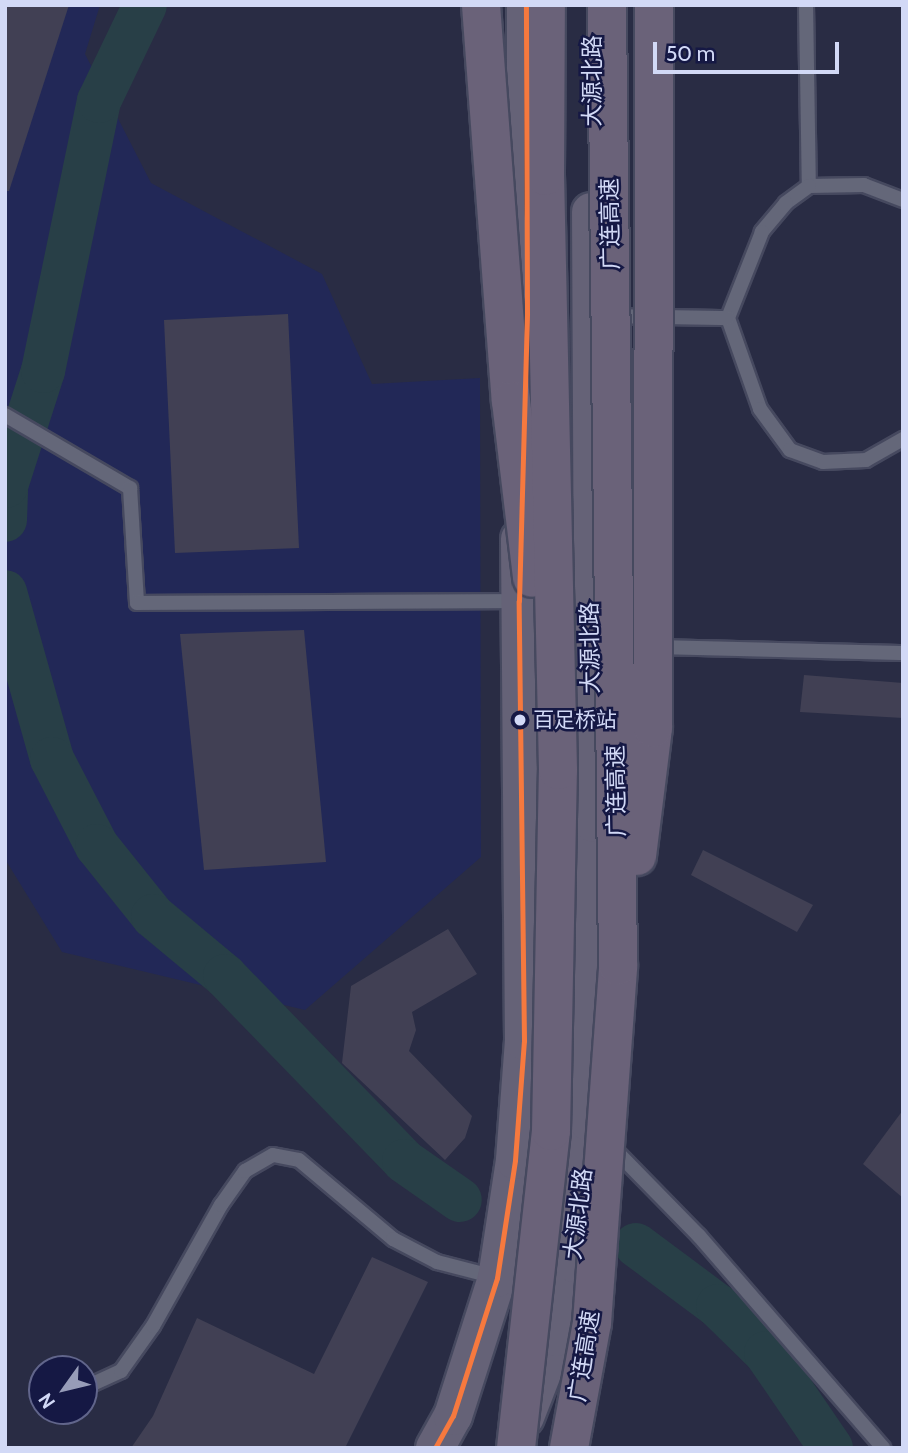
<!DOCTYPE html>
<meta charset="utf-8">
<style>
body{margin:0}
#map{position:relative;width:908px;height:1453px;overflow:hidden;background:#292c44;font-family:Cabin,"Noto Sans SC",sans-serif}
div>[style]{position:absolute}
.built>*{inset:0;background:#222857}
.river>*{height:44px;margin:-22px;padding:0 22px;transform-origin:22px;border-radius:22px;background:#283f47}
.building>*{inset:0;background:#414054}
.roads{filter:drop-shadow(2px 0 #46495f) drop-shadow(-2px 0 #46495f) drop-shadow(0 2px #46495f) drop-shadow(0 -2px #46495f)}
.lane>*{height:14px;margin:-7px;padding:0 7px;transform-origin:7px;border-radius:7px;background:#646779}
.primary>*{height:38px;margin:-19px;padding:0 19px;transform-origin:19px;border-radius:19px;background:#656277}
.bridges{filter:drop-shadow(2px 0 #46495f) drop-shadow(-2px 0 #46495f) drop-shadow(0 2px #46495f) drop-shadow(0 -2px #46495f)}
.highway-bridge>*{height:38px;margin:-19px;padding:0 19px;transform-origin:19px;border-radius:19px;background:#6a6279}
.bus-1>*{height:5px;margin:-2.5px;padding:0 2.5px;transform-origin:2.5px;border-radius:2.5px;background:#f6793e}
.dots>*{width:19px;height:19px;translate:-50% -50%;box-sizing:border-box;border:4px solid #151844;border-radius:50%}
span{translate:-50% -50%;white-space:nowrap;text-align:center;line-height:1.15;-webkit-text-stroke:5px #151844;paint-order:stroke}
.bus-label{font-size:21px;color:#d2d9f6}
.left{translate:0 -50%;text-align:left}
.street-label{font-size:23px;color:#d2d9f6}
.frame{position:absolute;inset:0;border:7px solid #d2d9f6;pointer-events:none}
.north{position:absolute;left:28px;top:1355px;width:70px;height:70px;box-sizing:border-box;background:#151844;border:2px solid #61658b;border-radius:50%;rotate:236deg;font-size:19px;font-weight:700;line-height:28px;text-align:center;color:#d2d9f6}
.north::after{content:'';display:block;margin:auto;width:24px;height:32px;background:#979cb8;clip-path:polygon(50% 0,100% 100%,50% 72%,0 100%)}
.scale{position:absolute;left:653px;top:42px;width:186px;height:32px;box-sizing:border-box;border:4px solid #d2d9f6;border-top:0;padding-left:9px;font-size:21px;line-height:24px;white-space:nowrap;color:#d2d9f6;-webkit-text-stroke:5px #151844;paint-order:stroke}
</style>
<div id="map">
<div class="built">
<div style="clip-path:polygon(5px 5px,100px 5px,85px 54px,151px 183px,322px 274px,372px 384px,480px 378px,481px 857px,305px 1010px,62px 952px,5px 859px)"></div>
</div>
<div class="river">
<div style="left:5px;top:520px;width:34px;rotate:-88deg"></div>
<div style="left:6px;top:486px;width:121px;rotate:-72.2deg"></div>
<div style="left:43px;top:371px;width:276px;rotate:-78.3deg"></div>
<div style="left:99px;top:101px;width:106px;rotate:-64.4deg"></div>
<div style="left:5px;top:592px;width:173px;rotate:74.3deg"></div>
<div style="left:52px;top:759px;width:98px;rotate:62.7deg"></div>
<div style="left:97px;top:846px;width:90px;rotate:51.3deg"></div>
<div style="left:153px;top:916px;width:94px;rotate:39.8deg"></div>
<div style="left:225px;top:976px;width:257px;rotate:45.9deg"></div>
<div style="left:404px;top:1161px;width:68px;rotate:34.9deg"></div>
<div style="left:636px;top:1245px;width:102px;rotate:36.6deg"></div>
<div style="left:718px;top:1306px;width:67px;rotate:44.4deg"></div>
<div style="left:766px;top:1353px;width:115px;rotate:55.6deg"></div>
</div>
<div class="building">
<div style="clip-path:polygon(5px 5px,69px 5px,9px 191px,5px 191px)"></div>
<div style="clip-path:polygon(288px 314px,299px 548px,175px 553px,164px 320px)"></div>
<div style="clip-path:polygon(304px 630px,326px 862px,204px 870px,180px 634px)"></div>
<div style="clip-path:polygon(804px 675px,903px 683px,903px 718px,800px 712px)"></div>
<div style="clip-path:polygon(703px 850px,813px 905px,797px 932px,691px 875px)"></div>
<div style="clip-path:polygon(448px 929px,477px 974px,412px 1012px,416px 1030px,409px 1051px,472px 1116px,465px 1138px,445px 1160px,342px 1063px,351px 986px)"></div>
<div style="clip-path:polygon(903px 1110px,903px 1198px,863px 1164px)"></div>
<div style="clip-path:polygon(372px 1257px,428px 1282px,345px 1448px,131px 1448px,153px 1416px,197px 1318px,314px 1374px)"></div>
</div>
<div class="roads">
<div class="lane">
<div style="left:806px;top:5px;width:181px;rotate:89.1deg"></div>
<div style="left:903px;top:200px;width:42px;rotate:-159deg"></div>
<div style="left:864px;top:185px;width:55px;rotate:179deg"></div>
<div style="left:809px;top:186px;width:29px;rotate:144deg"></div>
<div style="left:786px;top:203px;width:38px;rotate:130deg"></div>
<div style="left:762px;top:232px;width:92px;rotate:111.6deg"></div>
<div style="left:728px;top:318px;width:96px;rotate:70.6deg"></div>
<div style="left:760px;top:409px;width:51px;rotate:53.8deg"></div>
<div style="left:790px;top:450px;width:35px;rotate:20deg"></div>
<div style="left:823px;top:462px;width:43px;rotate:-2.7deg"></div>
<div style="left:866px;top:460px;width:43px;rotate:-29.6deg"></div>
<div style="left:612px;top:316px;width:116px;rotate:1deg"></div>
<div style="left:5px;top:415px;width:145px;rotate:30.3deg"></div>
<div style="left:130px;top:488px;width:115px;rotate:86.5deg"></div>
<div style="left:137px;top:603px;width:382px;rotate:-0.3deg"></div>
<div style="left:654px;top:647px;width:249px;rotate:1.4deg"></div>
<div style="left:611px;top:1146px;width:126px;rotate:45.6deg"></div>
<div style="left:699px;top:1236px;width:281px;rotate:49deg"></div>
<div style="left:84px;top:1388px;width:41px;rotate:-24.7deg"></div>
<div style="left:121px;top:1371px;width:55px;rotate:-54.6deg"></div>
<div style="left:153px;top:1326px;width:139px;rotate:-60.7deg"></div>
<div style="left:221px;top:1205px;width:42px;rotate:-54.8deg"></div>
<div style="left:245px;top:1171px;width:32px;rotate:-30deg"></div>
<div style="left:273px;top:1155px;width:26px;rotate:11deg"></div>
<div style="left:299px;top:1160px;width:123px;rotate:40deg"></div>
<div style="left:393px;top:1239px;width:50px;rotate:27.6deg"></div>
<div style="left:437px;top:1262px;width:60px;rotate:14.5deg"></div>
</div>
<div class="primary">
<div style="left:524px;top:395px;width:390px;rotate:-89.7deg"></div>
<div style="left:525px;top:1417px;width:86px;rotate:-68.8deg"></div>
<div style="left:556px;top:1337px;width:76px;rotate:-76.3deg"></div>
<div style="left:574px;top:1263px;width:142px;rotate:-83.9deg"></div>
<div style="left:589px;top:1122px;width:299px;rotate:-89deg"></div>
<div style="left:594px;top:823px;width:611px;rotate:-90.28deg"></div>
<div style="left:435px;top:1448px;width:37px;rotate:-61deg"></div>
<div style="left:453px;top:1416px;width:145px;rotate:-72.3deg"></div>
<div style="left:497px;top:1278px;width:119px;rotate:-81.3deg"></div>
<div style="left:515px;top:1160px;width:119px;rotate:-85.7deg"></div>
<div style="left:524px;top:1041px;width:502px;rotate:-90.46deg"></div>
</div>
</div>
<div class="bridges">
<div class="highway-bridge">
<div style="left:481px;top:5px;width:397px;rotate:85.7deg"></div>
<div style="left:511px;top:401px;width:178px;rotate:83.2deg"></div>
<div style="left:637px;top:856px;width:129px;rotate:-82.9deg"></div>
<div style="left:653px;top:728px;width:723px;rotate:-89.92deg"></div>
<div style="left:516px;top:1448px;width:319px;rotate:-83.7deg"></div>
<div style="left:551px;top:1131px;width:361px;rotate:-88.9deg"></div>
<div style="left:558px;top:770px;width:594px;rotate:-91.25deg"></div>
<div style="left:545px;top:176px;width:171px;rotate:-89.7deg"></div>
<div style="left:569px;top:1448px;width:127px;rotate:-79.6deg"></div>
<div style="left:592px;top:1323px;width:358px;rotate:-85.8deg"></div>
<div style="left:618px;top:966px;width:961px;rotate:-90.66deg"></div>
</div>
</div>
<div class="bus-1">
<div style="left:435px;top:1448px;width:37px;rotate:-61deg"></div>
<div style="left:453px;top:1416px;width:145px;rotate:-72.3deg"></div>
<div style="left:497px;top:1278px;width:119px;rotate:-81.3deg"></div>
<div style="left:515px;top:1160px;width:119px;rotate:-85.7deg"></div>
<div style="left:524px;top:1041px;width:440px;rotate:-90.7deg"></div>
<div style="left:519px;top:601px;width:288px;rotate:-88.4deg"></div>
<div style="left:527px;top:313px;width:308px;rotate:-90.2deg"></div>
</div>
<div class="dots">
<div style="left:520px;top:720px;background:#d2d9f6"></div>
</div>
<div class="bus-label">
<span class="left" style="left:533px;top:720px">百足桥站</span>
</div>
<div class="street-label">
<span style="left:592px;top:81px;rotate:-90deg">大源北路</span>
<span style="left:610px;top:224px;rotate:-91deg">广连高速</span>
<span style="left:590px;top:648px;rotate:-91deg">大源北路</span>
<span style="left:616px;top:791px;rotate:-91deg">广连高速</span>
<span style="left:578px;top:1214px;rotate:-83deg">大源北路</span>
<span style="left:584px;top:1356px;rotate:-81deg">广连高速</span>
</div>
<div class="frame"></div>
<div class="north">N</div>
<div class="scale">50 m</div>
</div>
